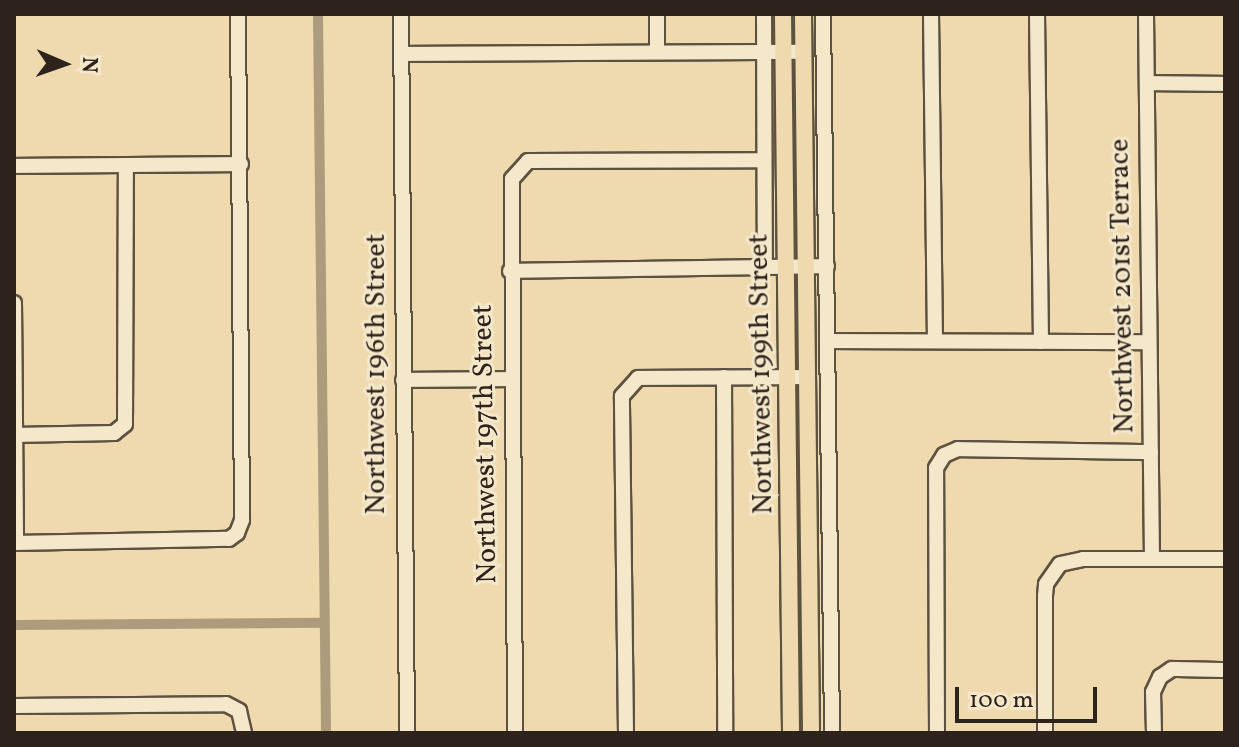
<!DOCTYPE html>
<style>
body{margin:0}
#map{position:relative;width:1239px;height:747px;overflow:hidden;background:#eedaae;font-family:Vollkorn,serif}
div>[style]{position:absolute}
.canal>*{height:10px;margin:-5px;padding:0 5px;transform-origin:5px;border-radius:5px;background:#ac9c7c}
.roads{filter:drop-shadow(2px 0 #5d5140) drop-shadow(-2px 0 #5d5140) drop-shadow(0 2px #5d5140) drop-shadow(0 -2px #5d5140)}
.minor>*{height:14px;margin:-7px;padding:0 7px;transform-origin:7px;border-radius:7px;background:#f4e7ca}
.major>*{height:16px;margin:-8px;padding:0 8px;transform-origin:8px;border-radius:8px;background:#eedaae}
span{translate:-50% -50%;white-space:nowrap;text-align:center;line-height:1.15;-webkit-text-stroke:6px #f4e7ca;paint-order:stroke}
.street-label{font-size:28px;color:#2d231c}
.frame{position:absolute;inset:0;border:16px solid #2d231c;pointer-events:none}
.north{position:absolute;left:24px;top:24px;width:80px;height:80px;-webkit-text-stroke:6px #f4e7ca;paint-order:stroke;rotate:92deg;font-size:22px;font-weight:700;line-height:32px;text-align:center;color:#2d231c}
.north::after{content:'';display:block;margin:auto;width:28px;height:36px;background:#2d231c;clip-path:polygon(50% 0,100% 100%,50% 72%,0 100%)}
.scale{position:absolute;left:955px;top:687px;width:142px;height:36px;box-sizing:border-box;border:4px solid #2d231c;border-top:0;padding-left:10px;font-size:24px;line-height:28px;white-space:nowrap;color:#2d231c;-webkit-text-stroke:6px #f4e7ca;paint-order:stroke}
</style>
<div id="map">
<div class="canal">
<div style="left:318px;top:14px;width:719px;rotate:89.36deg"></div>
<div style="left:14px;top:625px;width:310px;rotate:-0.4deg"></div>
</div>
<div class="roads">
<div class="minor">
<div style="left:401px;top:14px;width:719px;rotate:89.52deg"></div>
<div style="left:657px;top:14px;width:38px;rotate:90deg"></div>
<div style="left:764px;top:14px;width:253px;rotate:89.8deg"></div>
<div style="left:823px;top:14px;width:719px;rotate:89.28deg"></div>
<div style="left:931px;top:14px;width:327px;rotate:89.3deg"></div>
<div style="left:1037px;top:14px;width:328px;rotate:89.3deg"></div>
<div style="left:1146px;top:14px;width:544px;rotate:89.37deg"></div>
<div style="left:401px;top:54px;width:402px;rotate:-0.3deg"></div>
<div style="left:1147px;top:83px;width:78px;rotate:0.7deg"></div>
<div style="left:14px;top:166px;width:227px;rotate:-0.5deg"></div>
<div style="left:510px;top:271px;width:317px;rotate:-0.9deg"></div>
<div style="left:14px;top:303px;width:240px;rotate:89.5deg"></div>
<div style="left:828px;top:341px;width:321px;rotate:0.2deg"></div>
<div style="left:724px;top:377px;width:356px;rotate:89.8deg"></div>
<div style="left:403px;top:380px;width:108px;rotate:-0.5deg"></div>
<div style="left:14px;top:435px;width:100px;rotate:-1.1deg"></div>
<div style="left:114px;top:433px;width:14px;rotate:-39deg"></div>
<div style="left:125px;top:424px;width:258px;rotate:-89.8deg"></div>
<div style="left:14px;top:543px;width:215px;rotate:-1.1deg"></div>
<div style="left:229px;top:539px;width:10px;rotate:-37deg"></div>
<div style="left:237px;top:533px;width:14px;rotate:-69deg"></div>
<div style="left:242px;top:520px;width:506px;rotate:-90.45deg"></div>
<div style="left:14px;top:706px;width:212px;rotate:-0.5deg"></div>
<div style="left:226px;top:704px;width:15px;rotate:28deg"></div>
<div style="left:239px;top:711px;width:23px;rotate:77deg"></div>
<div style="left:515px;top:733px;width:554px;rotate:-90.31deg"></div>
<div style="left:512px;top:179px;width:24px;rotate:-48deg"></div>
<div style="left:528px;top:161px;width:236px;rotate:-0.2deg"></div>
<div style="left:626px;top:733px;width:337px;rotate:-90.7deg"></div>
<div style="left:622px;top:396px;width:24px;rotate:-48deg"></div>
<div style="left:638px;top:378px;width:169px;rotate:-0.3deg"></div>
<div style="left:937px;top:733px;width:265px;rotate:-90.2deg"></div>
<div style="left:936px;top:468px;width:15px;rotate:-58deg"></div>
<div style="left:944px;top:455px;width:15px;rotate:-23deg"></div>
<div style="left:958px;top:449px;width:193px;rotate:0.9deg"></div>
<div style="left:1045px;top:733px;width:137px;rotate:-90deg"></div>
<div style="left:1045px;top:596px;width:12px;rotate:-85deg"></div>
<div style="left:1046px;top:584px;width:24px;rotate:-55deg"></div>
<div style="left:1060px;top:564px;width:24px;rotate:-12deg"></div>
<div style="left:1083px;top:559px;width:142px"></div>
<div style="left:1154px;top:733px;width:41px;rotate:-91.4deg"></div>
<div style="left:1153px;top:692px;width:17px;rotate:-65deg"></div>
<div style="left:1160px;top:677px;width:14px;rotate:-34deg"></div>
<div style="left:1172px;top:669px;width:53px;rotate:1.1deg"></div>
</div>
<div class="major">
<div style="left:783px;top:14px;width:719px;rotate:89.36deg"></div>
<div style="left:803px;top:14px;width:719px;rotate:89.36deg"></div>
</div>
</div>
<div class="street-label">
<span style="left:1123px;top:286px;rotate:-91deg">Northwest 201st Terrace</span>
<span style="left:377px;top:374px;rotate:-90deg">Northwest 196th Street</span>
<span style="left:762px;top:374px;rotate:-91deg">Northwest 199th Street</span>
<span style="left:486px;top:444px;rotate:-91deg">Northwest 197th Street</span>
</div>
<div class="frame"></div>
<div class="north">N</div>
<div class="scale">100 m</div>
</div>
